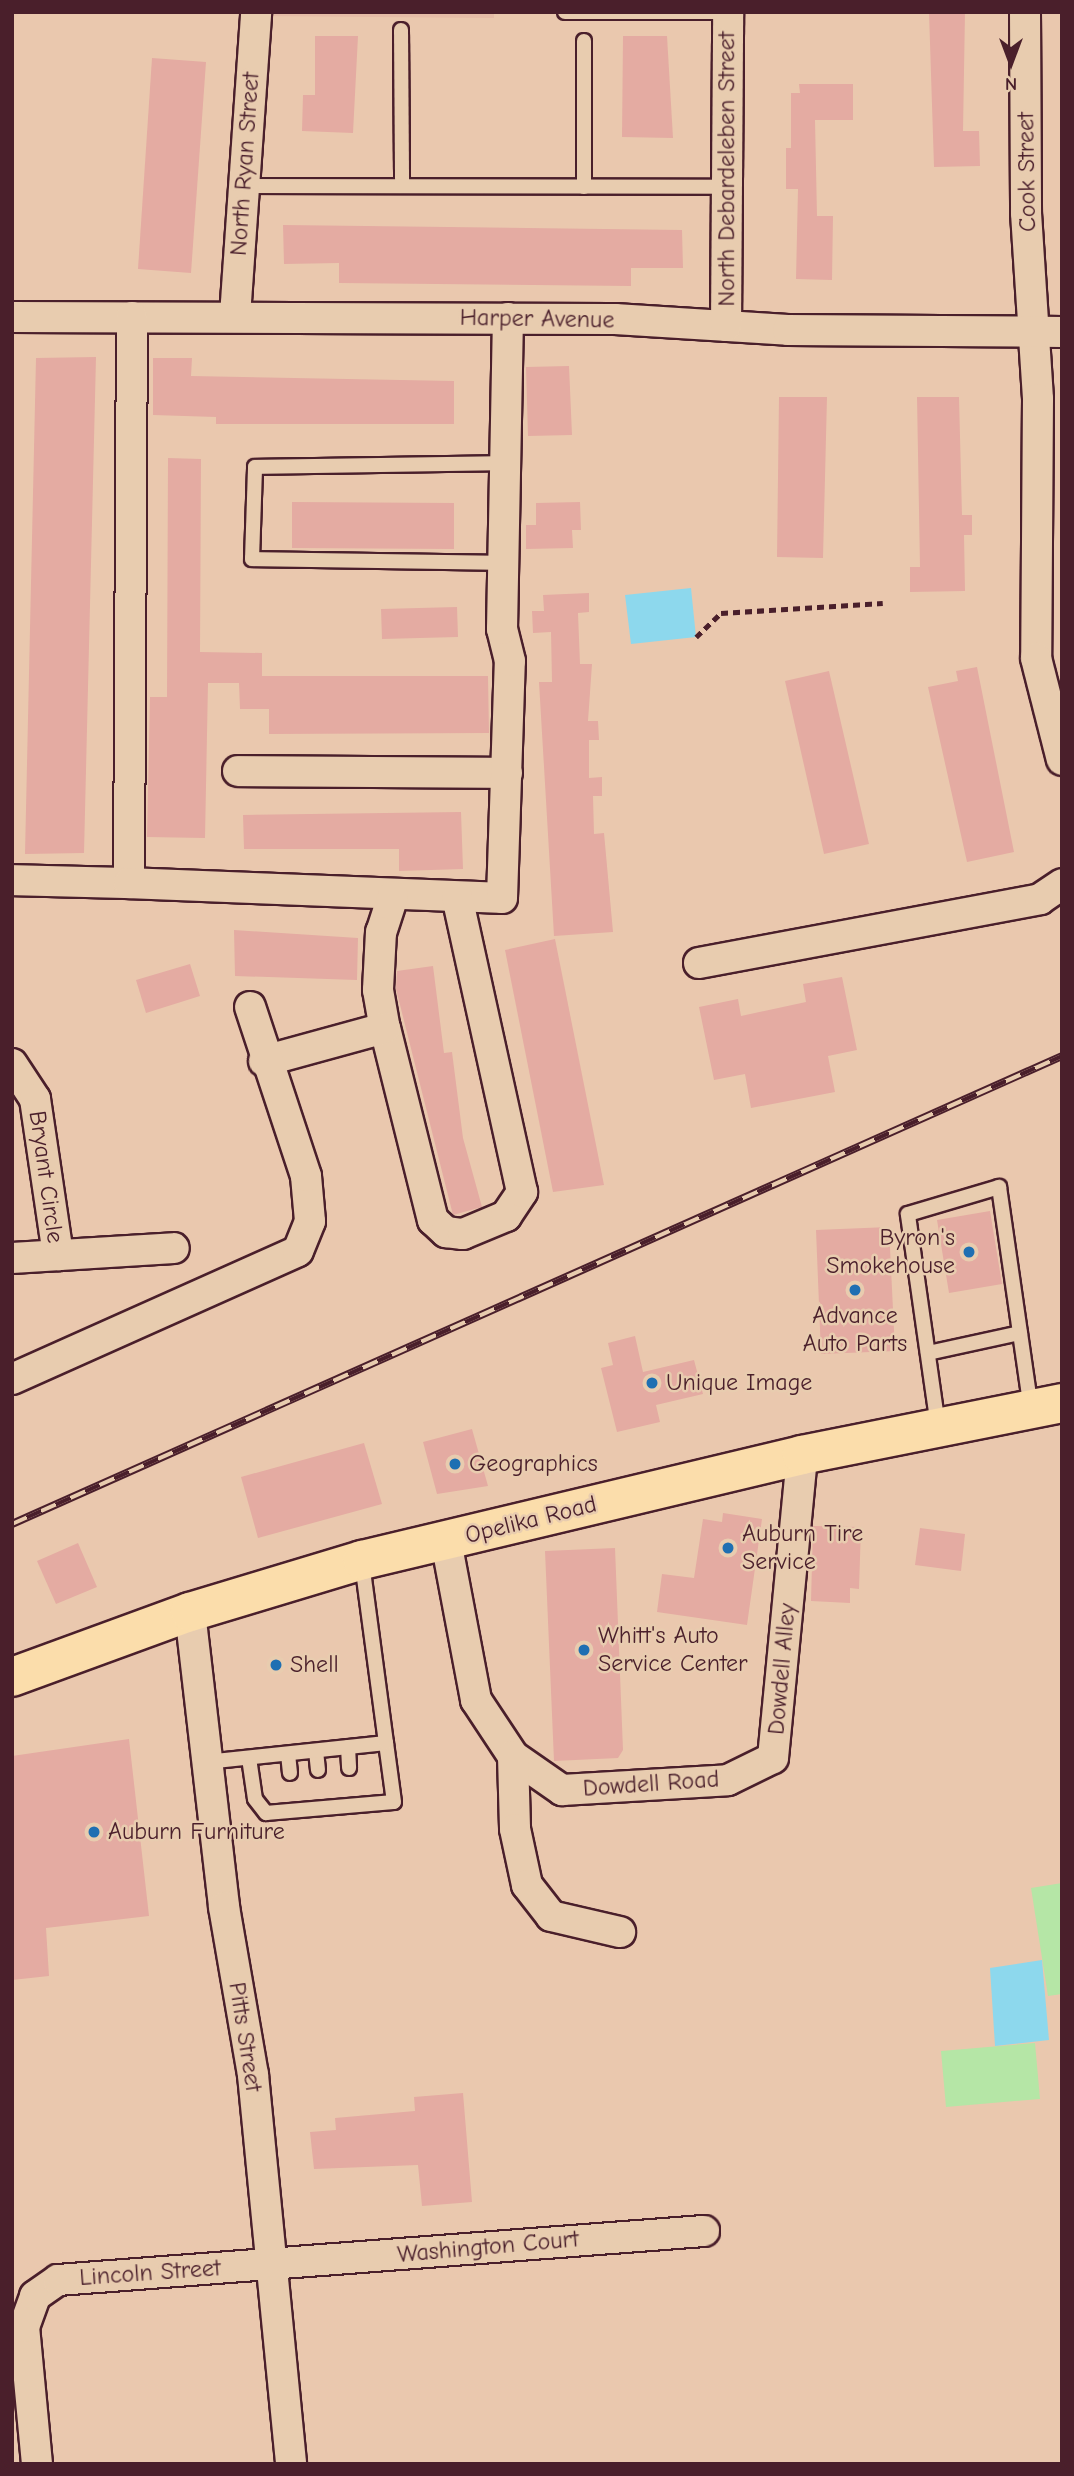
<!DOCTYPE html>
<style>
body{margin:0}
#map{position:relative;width:1074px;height:2476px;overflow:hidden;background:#eac8ae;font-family:"Comic Neue",sans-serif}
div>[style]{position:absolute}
.built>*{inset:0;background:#e5bca7}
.green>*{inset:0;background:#b5e6a6}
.water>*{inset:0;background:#8dd8ed}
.building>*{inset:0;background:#e4aba2}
.path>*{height:4.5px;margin-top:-2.25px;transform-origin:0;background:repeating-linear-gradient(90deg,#4a1f2b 0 7px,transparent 0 12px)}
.roads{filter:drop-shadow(2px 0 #4a1f2b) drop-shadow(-2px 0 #4a1f2b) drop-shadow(0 2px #4a1f2b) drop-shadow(0 -2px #4a1f2b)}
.service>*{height:14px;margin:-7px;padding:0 7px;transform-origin:7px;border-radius:7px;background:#e8ccaf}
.minor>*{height:30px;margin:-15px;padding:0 15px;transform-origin:15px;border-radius:15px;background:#e8ccaf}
.primary>*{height:38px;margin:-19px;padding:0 19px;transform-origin:19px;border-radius:19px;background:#fbddab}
.rail>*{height:8px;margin-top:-4px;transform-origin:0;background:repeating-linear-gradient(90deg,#e8ccaf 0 16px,#4a1f2b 0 32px);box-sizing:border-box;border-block:2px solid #4a1f2b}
.dots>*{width:19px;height:19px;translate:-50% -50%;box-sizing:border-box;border:4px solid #e8ccaf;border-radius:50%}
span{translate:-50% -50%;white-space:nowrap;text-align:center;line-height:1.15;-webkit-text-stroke:5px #e8ccaf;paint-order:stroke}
.street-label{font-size:24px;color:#4a1f2b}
.poi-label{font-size:24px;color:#4a1f2b}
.right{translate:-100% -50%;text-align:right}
.left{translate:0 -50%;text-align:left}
.frame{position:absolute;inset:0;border:14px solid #4a1f2b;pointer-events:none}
.north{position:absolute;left:976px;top:28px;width:70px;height:70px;-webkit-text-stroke:5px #e8ccaf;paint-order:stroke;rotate:180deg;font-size:19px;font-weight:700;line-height:28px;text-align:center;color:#4a1f2b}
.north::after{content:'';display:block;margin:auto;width:24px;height:32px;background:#4a1f2b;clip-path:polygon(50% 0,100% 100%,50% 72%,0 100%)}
</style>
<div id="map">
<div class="built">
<div style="clip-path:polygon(256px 12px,494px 12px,494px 18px,256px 16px)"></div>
</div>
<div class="green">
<div style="clip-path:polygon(1062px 1883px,1062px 1994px,1048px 1996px,1031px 1888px)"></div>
<div style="clip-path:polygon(1035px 2043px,1040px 2099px,946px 2107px,941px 2051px)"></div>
</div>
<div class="water">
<div style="clip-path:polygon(691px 588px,696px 637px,631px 644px,625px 595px)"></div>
<div style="clip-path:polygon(1042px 1960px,1049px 2040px,995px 2046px,990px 1968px)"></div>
</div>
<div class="building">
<div style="clip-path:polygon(929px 12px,965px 12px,963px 131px,979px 131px,980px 166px,934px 167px)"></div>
<div style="clip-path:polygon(315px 36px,358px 36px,353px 133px,302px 131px,303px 95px,315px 95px)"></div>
<div style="clip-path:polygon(623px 36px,667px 36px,673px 138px,622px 137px)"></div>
<div style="clip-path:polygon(152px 58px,206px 62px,191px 273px,138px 269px)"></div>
<div style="clip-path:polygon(799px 84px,853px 84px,853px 120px,815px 120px,817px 216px,833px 216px,832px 280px,796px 279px,798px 189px,786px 189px,786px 148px,791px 148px,791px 93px,800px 93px)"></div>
<div style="clip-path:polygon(283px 225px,682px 230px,683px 268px,631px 268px,631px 286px,339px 283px,339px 263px,284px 264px)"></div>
<div style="clip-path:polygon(96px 357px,84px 853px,25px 854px,36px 358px)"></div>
<div style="clip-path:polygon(153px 358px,192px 358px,191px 376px,454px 381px,454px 424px,216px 424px,216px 417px,153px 415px)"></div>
<div style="clip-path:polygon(569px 366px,572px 435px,528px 436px,526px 367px)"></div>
<div style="clip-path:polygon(779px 397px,827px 397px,823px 558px,777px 557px)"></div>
<div style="clip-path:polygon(917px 397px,959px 397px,962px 515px,972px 515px,972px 535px,964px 535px,965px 591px,910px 592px,910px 567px,920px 567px)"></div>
<div style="clip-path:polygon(168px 458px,201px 459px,200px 652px,262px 653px,262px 676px,488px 676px,489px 733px,269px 734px,269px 709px,240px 709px,239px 683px,208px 683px,205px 838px,147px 837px,150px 697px,167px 697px)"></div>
<div style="clip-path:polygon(292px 502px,454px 503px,454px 549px,292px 548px)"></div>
<div style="clip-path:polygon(580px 502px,581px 530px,572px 530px,573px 548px,526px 549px,526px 525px,536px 525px,536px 503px)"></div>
<div style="clip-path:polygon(589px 593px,589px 612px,578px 613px,580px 664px,592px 664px,588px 721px,598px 721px,599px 740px,589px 740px,589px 778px,602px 777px,602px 796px,593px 796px,594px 834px,604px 833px,613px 932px,554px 936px,539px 682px,552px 682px,551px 632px,533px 633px,532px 611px,544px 611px,543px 595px)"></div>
<div style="clip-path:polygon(457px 607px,458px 637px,382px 639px,381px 609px)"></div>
<div style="clip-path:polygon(977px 667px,1014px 852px,967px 862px,928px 687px,958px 681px,956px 671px)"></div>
<div style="clip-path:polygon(829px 671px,869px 844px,824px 854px,785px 681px)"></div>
<div style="clip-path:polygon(461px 812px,463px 869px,399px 871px,399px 849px,244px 849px,243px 815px)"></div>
<div style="clip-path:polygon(234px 930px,358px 938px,357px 980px,235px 976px)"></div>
<div style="clip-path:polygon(555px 939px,604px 1185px,553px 1192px,505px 950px)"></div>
<div style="clip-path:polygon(190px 964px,200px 996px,146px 1013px,136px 980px)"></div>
<div style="clip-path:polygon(433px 966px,444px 1053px,452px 1052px,463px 1138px,482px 1207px,453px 1215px,396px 989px,397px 971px)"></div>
<div style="clip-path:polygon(842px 977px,857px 1050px,828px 1056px,835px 1092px,751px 1108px,745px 1074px,714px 1080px,699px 1007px,738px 999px,741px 1016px,806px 1002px,803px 984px)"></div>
<div style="clip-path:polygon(990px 1211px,1002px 1284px,949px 1293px,937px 1220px)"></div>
<div style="clip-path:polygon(889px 1227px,895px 1351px,821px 1354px,816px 1230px)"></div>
<div style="clip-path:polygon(635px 1336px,643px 1372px,694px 1360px,703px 1394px,656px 1405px,660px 1422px,617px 1432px,601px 1368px,613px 1365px,608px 1343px)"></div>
<div style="clip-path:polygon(472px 1429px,488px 1486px,437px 1494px,423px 1442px)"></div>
<div style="clip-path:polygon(364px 1443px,382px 1504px,258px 1538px,241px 1477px)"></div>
<div style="clip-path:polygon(723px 1513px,762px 1519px,747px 1625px,657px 1612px,662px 1574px,694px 1578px,703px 1519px,722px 1522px)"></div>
<div style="clip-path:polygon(813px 1526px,861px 1527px,859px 1589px,850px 1588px,850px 1603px,811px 1601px)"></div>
<div style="clip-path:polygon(920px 1528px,965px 1534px,961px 1571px,915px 1565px)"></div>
<div style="clip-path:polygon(78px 1543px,97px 1587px,56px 1604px,37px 1561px)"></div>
<div style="clip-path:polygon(615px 1548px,623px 1750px,618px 1758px,554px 1761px,545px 1551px)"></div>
<div style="clip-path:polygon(129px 1739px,149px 1916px,46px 1928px,49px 1976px,12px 1980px,12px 1756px)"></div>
<div style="clip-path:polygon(463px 2093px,472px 2202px,422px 2206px,418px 2165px,314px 2169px,310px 2132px,336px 2130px,335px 2118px,415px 2111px,414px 2097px)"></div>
</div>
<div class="path">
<div style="left:696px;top:637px;width:35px;rotate:-44deg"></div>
<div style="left:721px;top:613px;width:162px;rotate:-3.5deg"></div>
</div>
<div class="roads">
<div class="service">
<div style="left:565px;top:12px;width:163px"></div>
<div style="left:401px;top:30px;width:156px;rotate:89.6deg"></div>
<div style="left:584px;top:41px;width:146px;rotate:90deg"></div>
<div style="left:242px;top:186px;width:487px;rotate:0.1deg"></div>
<div style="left:504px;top:563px;width:252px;rotate:-179.1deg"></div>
<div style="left:252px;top:559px;width:92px;rotate:-88.1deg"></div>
<div style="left:255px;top:467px;width:251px;rotate:-0.9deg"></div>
<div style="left:928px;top:1353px;width:94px;rotate:-12.3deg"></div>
<div style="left:938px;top:1426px;width:214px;rotate:-98.1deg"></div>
<div style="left:908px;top:1214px;width:95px;rotate:-16.5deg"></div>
<div style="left:999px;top:1187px;width:224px;rotate:81.8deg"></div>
<div style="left:348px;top:1747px;width:21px;rotate:87deg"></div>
<div style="left:316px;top:1751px;width:19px;rotate:84deg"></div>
<div style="left:288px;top:1754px;width:19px;rotate:84deg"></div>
<div style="left:249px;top:1758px;width:41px;rotate:81.7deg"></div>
<div style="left:255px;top:1799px;width:18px;rotate:52deg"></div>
<div style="left:266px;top:1813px;width:128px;rotate:-4.9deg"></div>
<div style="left:394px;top:1802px;width:60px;rotate:-97.7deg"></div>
<div style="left:206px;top:1762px;width:181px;rotate:-6deg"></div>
<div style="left:386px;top:1743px;width:183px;rotate:-97.6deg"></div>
</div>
<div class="minor">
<div style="left:1025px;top:12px;width:201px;rotate:89.7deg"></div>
<div style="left:1026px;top:213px;width:186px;rotate:86.3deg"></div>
<div style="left:1038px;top:399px;width:259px;rotate:90.4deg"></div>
<div style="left:1036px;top:658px;width:105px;rotate:75.7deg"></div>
<div style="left:235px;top:316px;width:305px;rotate:-86deg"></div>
<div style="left:12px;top:317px;width:603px;rotate:0.19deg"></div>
<div style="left:615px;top:319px;width:173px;rotate:3.6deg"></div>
<div style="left:788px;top:330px;width:274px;rotate:0.4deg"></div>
<div style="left:726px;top:326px;width:314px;rotate:-89.6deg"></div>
<div style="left:238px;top:771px;width:269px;rotate:0.4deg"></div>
<div style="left:12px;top:880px;width:117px;rotate:1.5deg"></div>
<div style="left:129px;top:883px;width:566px;rotate:-89.7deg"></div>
<div style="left:129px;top:883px;width:373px;rotate:2.3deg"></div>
<div style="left:502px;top:898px;width:237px;rotate:-88.1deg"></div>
<div style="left:510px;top:661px;width:33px;rotate:-104deg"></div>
<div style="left:502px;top:629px;width:311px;rotate:-88.9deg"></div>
<div style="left:393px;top:896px;width:38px;rotate:108deg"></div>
<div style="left:381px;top:932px;width:58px;rotate:93deg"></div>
<div style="left:378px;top:990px;width:39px;rotate:80deg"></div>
<div style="left:385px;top:1028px;width:198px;rotate:76deg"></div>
<div style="left:433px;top:1220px;width:18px;rotate:43deg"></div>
<div style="left:446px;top:1232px;width:17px;rotate:7deg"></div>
<div style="left:463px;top:1234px;width:47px;rotate:-22.7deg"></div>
<div style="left:506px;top:1216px;width:29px;rotate:-56deg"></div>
<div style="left:522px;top:1192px;width:302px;rotate:-102.4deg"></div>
<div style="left:699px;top:963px;width:347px;rotate:-10.6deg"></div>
<div style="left:1040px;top:899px;width:27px;rotate:-34deg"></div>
<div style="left:264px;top:1061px;width:125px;rotate:-15.3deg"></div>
<div style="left:12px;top:1064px;width:42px;rotate:56.7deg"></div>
<div style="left:35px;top:1099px;width:158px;rotate:81.6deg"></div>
<div style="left:12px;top:1258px;width:162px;rotate:-3.5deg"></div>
<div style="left:12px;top:1379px;width:313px;rotate:-24.1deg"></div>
<div style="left:298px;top:1251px;width:32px;rotate:-68deg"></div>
<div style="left:310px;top:1221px;width:45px;rotate:-95.1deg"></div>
<div style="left:306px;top:1176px;width:178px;rotate:-108.3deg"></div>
<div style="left:446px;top:1541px;width:162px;rotate:79.3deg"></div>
<div style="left:476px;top:1700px;width:67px;rotate:56.5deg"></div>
<div style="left:513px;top:1756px;width:60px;rotate:34.8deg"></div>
<div style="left:562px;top:1790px;width:166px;rotate:-3.4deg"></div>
<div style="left:728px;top:1780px;width:50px;rotate:-26.1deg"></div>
<div style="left:773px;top:1758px;width:304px;rotate:-84.5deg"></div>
<div style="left:190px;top:1612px;width:297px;rotate:83.4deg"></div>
<div style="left:224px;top:1907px;width:170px;rotate:80.2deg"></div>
<div style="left:253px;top:2075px;width:391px;rotate:84.4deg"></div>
<div style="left:513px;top:1756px;width:73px;rotate:88.4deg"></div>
<div style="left:515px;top:1829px;width:57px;rotate:77.9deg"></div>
<div style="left:527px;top:1885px;width:39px;rotate:52deg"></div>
<div style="left:551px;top:1916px;width:71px;rotate:13.1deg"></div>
<div style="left:37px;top:2464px;width:138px;rotate:-95.4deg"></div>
<div style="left:24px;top:2327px;width:33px;rotate:-70deg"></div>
<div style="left:35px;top:2296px;width:28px;rotate:-35deg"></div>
<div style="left:58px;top:2280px;width:648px;rotate:-4.34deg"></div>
</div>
<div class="primary">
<div style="left:12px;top:1677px;width:189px;rotate:-20.1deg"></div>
<div style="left:190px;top:1612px;width:180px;rotate:-16.8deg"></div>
<div style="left:362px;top:1560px;width:452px;rotate:-13.4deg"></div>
<div style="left:802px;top:1455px;width:265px;rotate:-11.3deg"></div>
</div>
</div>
<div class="rail">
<div style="left:12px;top:1524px;width:1150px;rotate:-24.02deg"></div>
</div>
<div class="dots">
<div style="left:969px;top:1252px;background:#1f6fb2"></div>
<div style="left:855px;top:1290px;background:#1f6fb2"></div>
<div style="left:652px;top:1383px;background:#1f6fb2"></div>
<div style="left:455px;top:1464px;background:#1f6fb2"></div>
<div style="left:728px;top:1548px;background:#1f6fb2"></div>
<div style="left:584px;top:1650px;background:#1f6fb2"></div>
<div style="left:276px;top:1665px;background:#1f6fb2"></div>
<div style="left:94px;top:1832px;background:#1f6fb2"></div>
</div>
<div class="street-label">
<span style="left:245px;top:164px;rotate:-86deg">North Ryan Street</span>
<span style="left:727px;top:169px;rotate:-90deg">North Debardeleben Street</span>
<span style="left:1027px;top:172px;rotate:-91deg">Cook Street</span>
<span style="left:537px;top:319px;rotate:1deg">Harper Avenue</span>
<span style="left:46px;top:1177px;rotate:82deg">Bryant Circle</span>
<span style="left:531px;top:1520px;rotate:-14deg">Opelika Road</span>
<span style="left:782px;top:1669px;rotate:-85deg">Dowdell Alley</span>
<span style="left:651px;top:1784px;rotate:-4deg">Dowdell Road</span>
<span style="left:245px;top:2037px;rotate:81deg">Pitts Street</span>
<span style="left:488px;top:2247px;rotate:-5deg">Washington Court</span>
<span style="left:150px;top:2273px;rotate:-4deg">Lincoln Street</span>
</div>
<div class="poi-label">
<span class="right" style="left:955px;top:1252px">Byron's<br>Smokehouse</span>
<span style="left:855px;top:1330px">Advance<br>Auto Parts</span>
<span class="left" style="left:666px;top:1383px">Unique Image</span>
<span class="left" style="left:469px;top:1464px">Geographics</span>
<span class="left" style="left:742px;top:1548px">Auburn Tire<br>Service</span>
<span class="left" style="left:598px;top:1650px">Whitt's Auto<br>Service Center</span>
<span class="left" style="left:290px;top:1665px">Shell</span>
<span class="left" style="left:108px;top:1832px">Auburn Furniture</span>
</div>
<div class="frame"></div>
<div class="north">N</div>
</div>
